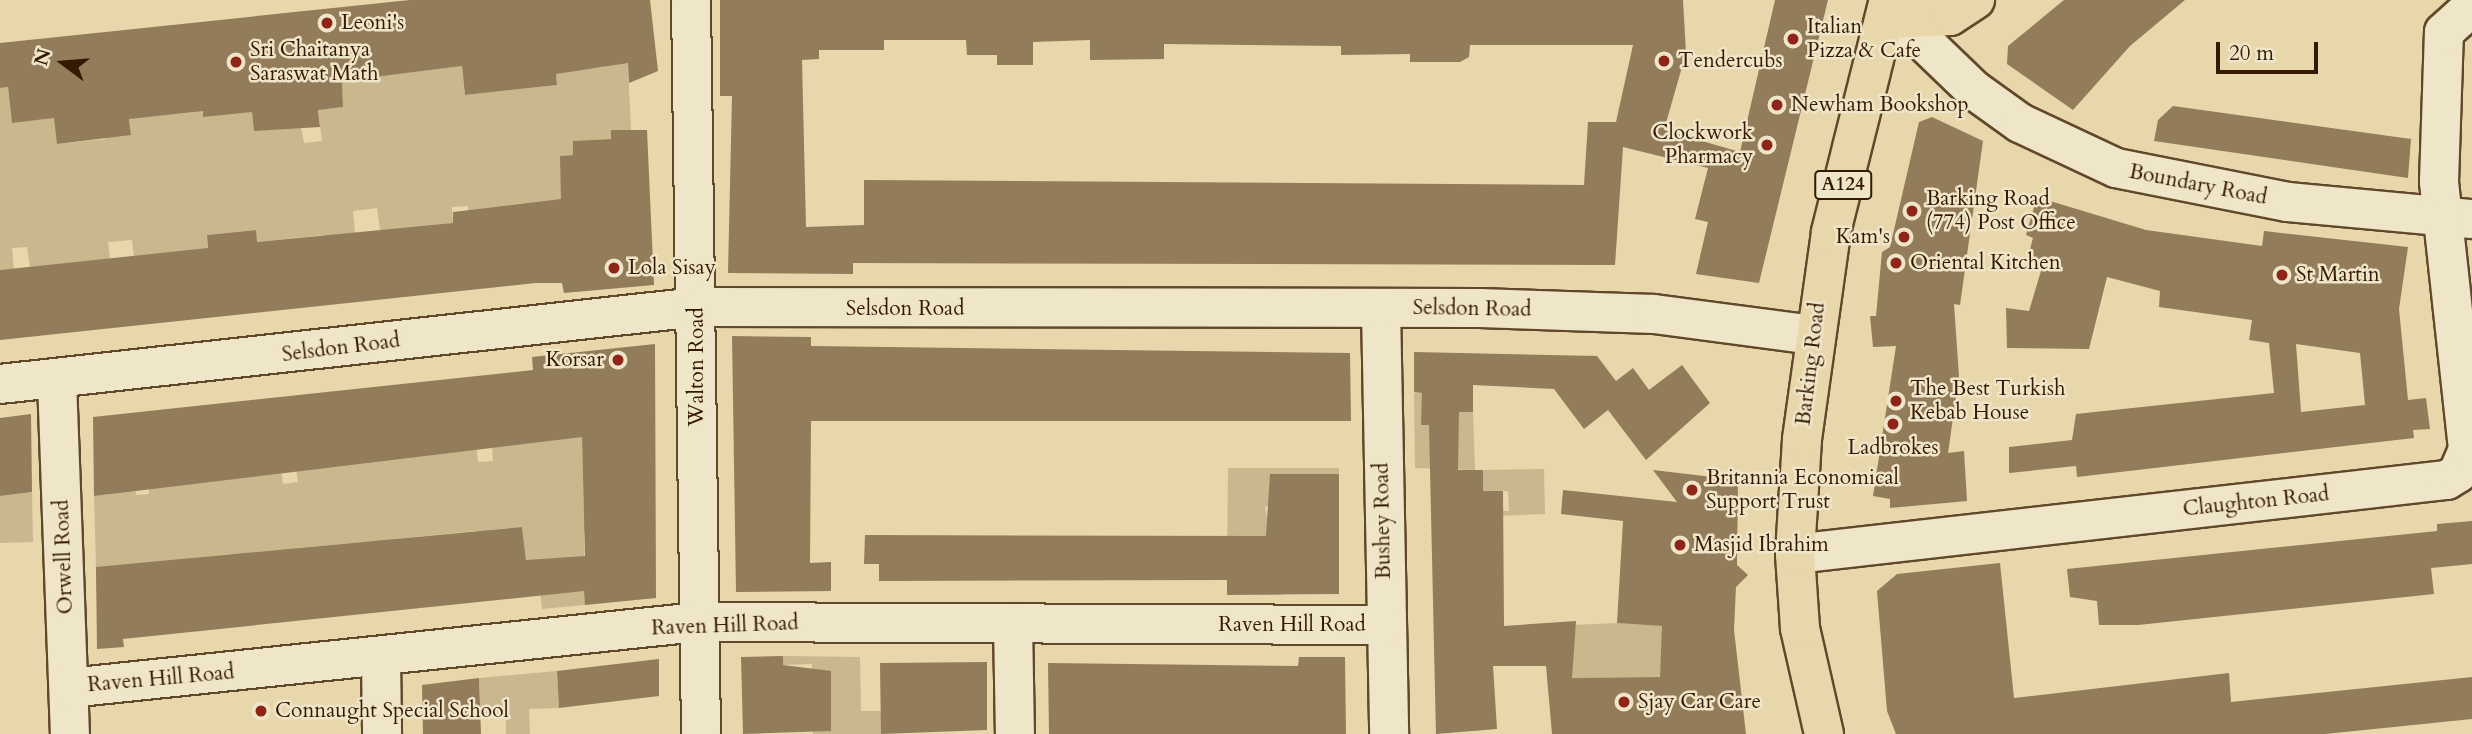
<!DOCTYPE html>
<style>
body{margin:0}
#map{position:relative;width:2472px;height:734px;overflow:hidden;background:#e7d7ab;font-family:Cardo,serif}
div>[style]{position:absolute}
.green>*{inset:0;background:#c9b78e}
.building>*{inset:0;background:#927c59}
.roads{filter:drop-shadow(2px 0 #62482b) drop-shadow(-2px 0 #62482b) drop-shadow(0 2px #62482b) drop-shadow(0 -2px #62482b)}
.minor>*{height:38px;margin:-19px;padding:0 19px;transform-origin:19px;border-radius:19px;background:#efe5c8}
.major>*{height:38px;margin:-19px;padding:0 19px;transform-origin:19px;border-radius:19px;background:#e7d7ab}
.dots>*{width:19px;height:19px;translate:-50% -50%;box-sizing:border-box;border:4px solid #efe5c8;border-radius:50%}
span{translate:-50% -50%;white-space:nowrap;text-align:center;line-height:1.15;-webkit-text-stroke:5px #efe5c8;paint-order:stroke}
.shield-label span{padding:2px 5px;background:#efe5c8;border:2px solid;border-radius:5px;-webkit-text-stroke-width:0}
.shield-label{font-size:19px;color:#351900;font-weight:700}
.poi-label{font-size:21px;color:#351900}
.left{translate:0 -50%;text-align:left}
.right{translate:-100% -50%;text-align:right}
.street-label{font-size:21px;color:#351900}
.north{position:absolute;left:28px;top:28px;width:70px;height:70px;-webkit-text-stroke:5px #efe5c8;paint-order:stroke;rotate:286deg;font-size:19px;font-weight:700;line-height:28px;text-align:center;color:#351900}
.north::after{content:'';display:block;margin:auto;width:24px;height:32px;background:#351900;clip-path:polygon(50% 0,100% 100%,50% 72%,0 100%)}
.scale{position:absolute;left:2216px;top:42px;width:102px;height:32px;box-sizing:border-box;border:4px solid #351900;border-top:0;padding-left:9px;font-size:21px;line-height:24px;white-space:nowrap;color:#351900;-webkit-text-stroke:5px #efe5c8;paint-order:stroke}
</style>
<div id="map">
<div class="green">
<div style="clip-path:polygon(551px 28px,580px 70px,605px 67px,627px 48px,631px 130px,611px 130px,611px 139px,573px 141px,573px 155px,560px 156px,574px 219px,469px 221px,468px 206px,452px 207px,453px 223px,436px 225px,439px 257px,380px 230px,377px 208px,353px 211px,355px 233px,327px 268px,323px 235px,257px 242px,255px 230px,207px 235px,208px 249px,145px 255px,138px 290px,132px 240px,108px 242px,110px 259px,30px 267px,27px 247px,12px 248px,14px 269px,0 270px,0 88px,8px 87px,12px 123px,45px 119px,50px 82px,58px 144px,106px 139px,102px 103px,131px 134px,128px 110px,177px 114px,194px 112px,202px 103px,203px 117px,247px 61px,254px 130px,300px 123px,304px 143px,322px 141px,315px 83px,321px 82px,324px 109px,343px 107px,342px 80px,455px 67px,459px 39px,465px 95px,557px 85px)"></div>
<div style="clip-path:polygon(1414px 393px,1422px 393px,1422px 425px,1459px 425px,1459px 412px,1473px 412px,1475px 470px,1415px 468px)"></div>
<div style="clip-path:polygon(473px 415px,478px 462px,493px 461px,492px 448px,582px 434px,584px 513px,616px 531px,584px 533px,585px 605px,542px 609px,537px 560px,526px 560px,522px 527px,489px 530px,493px 565px,478px 566px,475px 531px,394px 539px,379px 576px,375px 541px,296px 548px,283px 588px,278px 550px,247px 553px,234px 592px,230px 554px,195px 558px,97px 605px,94px 496px,111px 494px,108px 454px,131px 452px,136px 495px,149px 494px,149px 488px,277px 435px,283px 484px,298px 482px,296px 468px,411px 458px)"></div>
<div style="clip-path:polygon(1228px 468px,1339px 468px,1339px 474px,1265px 507px,1282px 595px,1253px 595px,1227px 570px)"></div>
<div style="clip-path:polygon(1544px 469px,1545px 514px,1472px 517px,1471px 511px,1509px 511px,1508px 491px,1483px 491px,1483px 470px)"></div>
<div style="clip-path:polygon(32px 492px,33px 542px,0 543px,0 496px)"></div>
<div style="clip-path:polygon(1617px 623px,1665px 626px,1676px 659px,1661px 659px,1660px 677px,1572px 678px,1572px 625px)"></div>
<div style="clip-path:polygon(783px 656px,860px 657px,861px 711px,881px 711px,881px 734px,813px 734px,812px 664px,783px 665px)"></div>
<div style="clip-path:polygon(557px 671px,559px 708px,529px 709px,530px 734px,506px 734px,506px 716px,461px 717px,480px 700px,479px 678px)"></div>
</div>
<div class="building">
<div style="clip-path:polygon(410px 0,650px 0,658px 71px,629px 83px,628px 63px,556px 74px,557px 85px,465px 95px,462px 66px,342px 81px,343px 107px,318px 110px,320px 127px,254px 131px,252px 112px,203px 117px,203px 111px,129px 119px,131px 135px,57px 144px,54px 118px,12px 123px,8px 87px,0 88px,0 43px)"></div>
<div style="clip-path:polygon(evenodd,720px 0,1683px 0,1686px 53px,1664px 130px,1740px 152px,1775px 0,1828px 0,1759px 283px,1696px 274px,1708px 222px,1695px 219px,1708px 168px,1623px 147px,1615px 265px,853px 263px,853px 274px,728px 273px,732px 96px,720px 96px,720px 0,884px 40px,966px 40px,967px 55px,997px 55px,997px 65px,1033px 65px,1033px 42px,1090px 40px,1090px 60px,1164px 59px,1164px 44px,1341px 46px,1341px 55px,1410px 54px,1410px 62px,1460px 62px,1469px 57px,1470px 45px,1633px 45px,1616px 122px,1588px 122px,1584px 185px,864px 180px,864px 225px,806px 227px,802px 60px,819px 59px,819px 50px,884px 50px,884px 40px)"></div>
<div style="clip-path:polygon(2064px 0,2185px 0,2130px 46px,2073px 110px,2007px 64px,2008px 46px)"></div>
<div style="clip-path:polygon(2173px 106px,2411px 139px,2408px 178px,2154px 141px,2158px 120px)"></div>
<div style="clip-path:polygon(1932px 117px,1983px 141px,1960px 305px,1954px 304px,1959px 376px,1948px 453px,1964px 451px,1967px 501px,1890px 508px,1890px 499px,1873px 496px,1896px 346px,1873px 347px,1870px 316px,1876px 316px,1882px 252px,1890px 247px,1919px 122px)"></div>
<div style="clip-path:polygon(611px 130px,647px 130px,654px 285px,564px 293px,562px 283px,536px 283px,0 340px,0 270px,208px 248px,207px 235px,256px 230px,257px 242px,453px 223px,453px 212px,561px 199px,560px 156px,573px 155px,573px 141px,611px 139px)"></div>
<div style="clip-path:polygon(evenodd,2037px 197px,2146px 230px,2262px 246px,2264px 231px,2408px 247px,2399px 309px,2408px 400px,2426px 398px,2430px 429px,2413px 430px,2414px 438px,2077px 477px,2076px 466px,2009px 473px,2009px 447px,2072px 440px,2076px 414px,2274px 393px,2269px 343px,2249px 340px,2252px 320px,2159px 307px,2160px 291px,2107px 277px,2089px 349px,2007px 348px,2006px 308px,2029px 311px,2043px 264px,2027px 260px,2033px 238px,2026px 235px,2037px 197px,2296px 344px,2360px 353px,2365px 405px,2301px 412px,2296px 344px)"></div>
<div style="clip-path:polygon(732px 336px,811px 337px,811px 346px,1350px 353px,1351px 421px,811px 421px,810px 563px,831px 562px,831px 591px,736px 592px)"></div>
<div style="clip-path:polygon(655px 344px,656px 598px,585px 605px,584px 591px,123px 639px,124px 647px,97px 649px,96px 567px,522px 527px,526px 560px,585px 556px,582px 437px,94px 496px,93px 417px,533px 370px,532px 357px)"></div>
<div style="clip-path:polygon(1414px 352px,1597px 356px,1616px 381px,1633px 368px,1649px 390px,1682px 365px,1710px 403px,1646px 460px,1608px 410px,1584px 429px,1554px 389px,1473px 385px,1473px 412px,1459px 412px,1458px 470px,1483px 470px,1483px 491px,1503px 491px,1504px 626px,1576px 621px,1572px 678px,1660px 677px,1662px 626px,1617px 623px,1623px 521px,1561px 514px,1563px 490px,1677px 502px,1653px 470px,1738px 480px,1737px 565px,1748px 575px,1736px 587px,1734px 630px,1746px 734px,1552px 734px,1546px 666px,1493px 666px,1497px 729px,1436px 734px,1429px 425px,1421px 425px,1422px 393px,1414px 392px)"></div>
<div style="clip-path:polygon(31px 414px,32px 492px,0 496px,0 418px)"></div>
<div style="clip-path:polygon(1270px 474px,1339px 474px,1339px 594px,1227px 595px,1227px 580px,879px 581px,879px 564px,864px 564px,865px 535px,1266px 536px)"></div>
<div style="clip-path:polygon(2472px 521px,2472px 564px,2431px 568px,2434px 594px,2138px 625px,2099px 625px,2097px 601px,2070px 597px,2067px 569px,2437px 531px,2437px 524px)"></div>
<div style="clip-path:polygon(2000px 563px,2014px 698px,2229px 673px,2231px 702px,2472px 677px,2472px 719px,2325px 734px,1896px 734px,1887px 711px,1877px 591px,1897px 574px)"></div>
<div style="clip-path:polygon(783px 656px,783px 665px,831px 671px,831px 731px,743px 734px,741px 657px)"></div>
<div style="clip-path:polygon(1299px 657px,1345px 657px,1346px 734px,1049px 734px,1048px 663px,1298px 666px)"></div>
<div style="clip-path:polygon(659px 659px,659px 696px,559px 708px,557px 671px)"></div>
<div style="clip-path:polygon(987px 662px,987px 730px,881px 734px,880px 663px)"></div>
<div style="clip-path:polygon(479px 678px,481px 734px,423px 734px,422px 685px)"></div>
</div>
<div class="roads">
<div class="minor">
<div style="left:691px;top:0;width:734px;rotate:89.22deg"></div>
<div style="left:1887px;top:19px;width:42px;rotate:31.4deg"></div>
<div style="left:1923px;top:41px;width:71px;rotate:43.9deg"></div>
<div style="left:1974px;top:90px;width:57px;rotate:35.7deg"></div>
<div style="left:2020px;top:123px;width:106px;rotate:25.1deg"></div>
<div style="left:2116px;top:168px;width:175px;rotate:11.2deg"></div>
<div style="left:2288px;top:202px;width:185px;rotate:5.3deg"></div>
<div style="left:1381px;top:308px;width:426px;rotate:88.9deg"></div>
<div style="left:57px;top:381px;width:353px;rotate:87.9deg"></div>
<div style="left:0;top:384px;width:701px;rotate:-6.3deg"></div>
<div style="left:697px;top:307px;width:783px;rotate:0.07deg"></div>
<div style="left:1480px;top:308px;width:174px;rotate:2deg"></div>
<div style="left:1654px;top:314px;width:160px;rotate:7.5deg"></div>
<div style="left:1795px;top:554px;width:656px;rotate:-6.48deg"></div>
<div style="left:2447px;top:480px;width:13px;rotate:-32deg"></div>
<div style="left:2458px;top:473px;width:26px;rotate:-67deg"></div>
<div style="left:2468px;top:449px;width:269px;rotate:-96.2deg"></div>
<div style="left:2439px;top:182px;width:150px;rotate:-88.1deg"></div>
<div style="left:2444px;top:32px;width:38px;rotate:-42deg"></div>
<div style="left:1013px;top:623px;width:111px;rotate:89deg"></div>
<div style="left:381px;top:658px;width:76px;rotate:89.2deg"></div>
<div style="left:69px;top:688px;width:632px;rotate:-5.99deg"></div>
<div style="left:698px;top:622px;width:686px;rotate:0.25deg"></div>
</div>
<div class="major">
<div style="left:1887px;top:19px;width:63px;rotate:-2.7deg"></div>
<div style="left:1950px;top:16px;width:30px;rotate:-33deg"></div>
<div style="left:1824px;top:734px;width:109px;rotate:-102.8deg"></div>
<div style="left:1800px;top:628px;width:74px;rotate:-93.9deg"></div>
<div style="left:1795px;top:554px;width:115px;rotate:-86.5deg"></div>
<div style="left:1802px;top:439px;width:209px;rotate:-82deg"></div>
<div style="left:1831px;top:232px;width:239px;rotate:-76deg"></div>
</div>
</div>
<div class="dots">
<div style="left:327px;top:23px;background:#8f2418"></div>
<div style="left:1793px;top:39px;background:#8f2418"></div>
<div style="left:1664px;top:61px;background:#8f2418"></div>
<div style="left:236px;top:62px;background:#8f2418"></div>
<div style="left:1777px;top:105px;background:#8f2418"></div>
<div style="left:1767px;top:145px;background:#8f2418"></div>
<div style="left:1912px;top:211px;background:#8f2418"></div>
<div style="left:1904px;top:237px;background:#8f2418"></div>
<div style="left:1896px;top:263px;background:#8f2418"></div>
<div style="left:614px;top:268px;background:#8f2418"></div>
<div style="left:2282px;top:275px;background:#8f2418"></div>
<div style="left:618px;top:360px;background:#8f2418"></div>
<div style="left:1896px;top:401px;background:#8f2418"></div>
<div style="left:1893px;top:424px;background:#8f2418"></div>
<div style="left:1692px;top:490px;background:#8f2418"></div>
<div style="left:1680px;top:545px;background:#8f2418"></div>
<div style="left:1624px;top:702px;background:#8f2418"></div>
<div style="left:261px;top:711px;background:#8f2418"></div>
</div>
<div class="shield-label">
<span style="left:1843px;top:185px">A124</span>
</div>
<div class="poi-label">
<span class="left" style="left:341px;top:23px">Leoni's</span>
<span class="left" style="left:1807px;top:39px">Italian<br>Pizza &amp; Cafe</span>
<span class="left" style="left:250px;top:62px">Sri Chaitanya<br>Saraswat Math</span>
<span class="left" style="left:1678px;top:61px">Tendercubs</span>
<span class="left" style="left:1791px;top:105px">Newham Bookshop</span>
<span class="right" style="left:1753px;top:145px">Clockwork<br>Pharmacy</span>
<span class="left" style="left:1926px;top:211px">Barking Road<br>(774) Post Office</span>
<span class="right" style="left:1890px;top:237px">Kam's</span>
<span class="left" style="left:1910px;top:263px">Oriental Kitchen</span>
<span class="left" style="left:628px;top:268px">Lola Sisay</span>
<span class="left" style="left:2296px;top:275px">St Martin</span>
<span class="right" style="left:604px;top:360px">Korsar</span>
<span class="left" style="left:1910px;top:401px">The Best Turkish<br>Kebab House</span>
<span style="left:1893px;top:448px">Ladbrokes</span>
<span class="left" style="left:1706px;top:490px">Britannia Economical<br>Support Trust</span>
<span class="left" style="left:1694px;top:545px">Masjid Ibrahim</span>
<span class="left" style="left:1638px;top:702px">Sjay Car Care</span>
<span class="left" style="left:275px;top:711px">Connaught Special School</span>
</div>
<div class="street-label">
<span style="left:2198px;top:185px;rotate:11deg">Boundary Road</span>
<span style="left:905px;top:309px">Selsdon Road</span>
<span style="left:1472px;top:309px;rotate:1deg">Selsdon Road</span>
<span style="left:341px;top:348px;rotate:-7deg">Selsdon Road</span>
<span style="left:1811px;top:364px;rotate:-83deg">Barking Road</span>
<span style="left:697px;top:367px;rotate:-90deg">Walton Road</span>
<span style="left:2256px;top:502px;rotate:-6deg">Claughton Road</span>
<span style="left:1383px;top:521px;rotate:-91deg">Bushey Road</span>
<span style="left:64px;top:557px;rotate:-92deg">Orwell Road</span>
<span style="left:1292px;top:625px">Raven Hill Road</span>
<span style="left:725px;top:626px;rotate:-2deg">Raven Hill Road</span>
<span style="left:161px;top:679px;rotate:-5deg">Raven Hill Road</span>
</div>
<div class="north">N</div>
<div class="scale">20 m</div>
</div>
